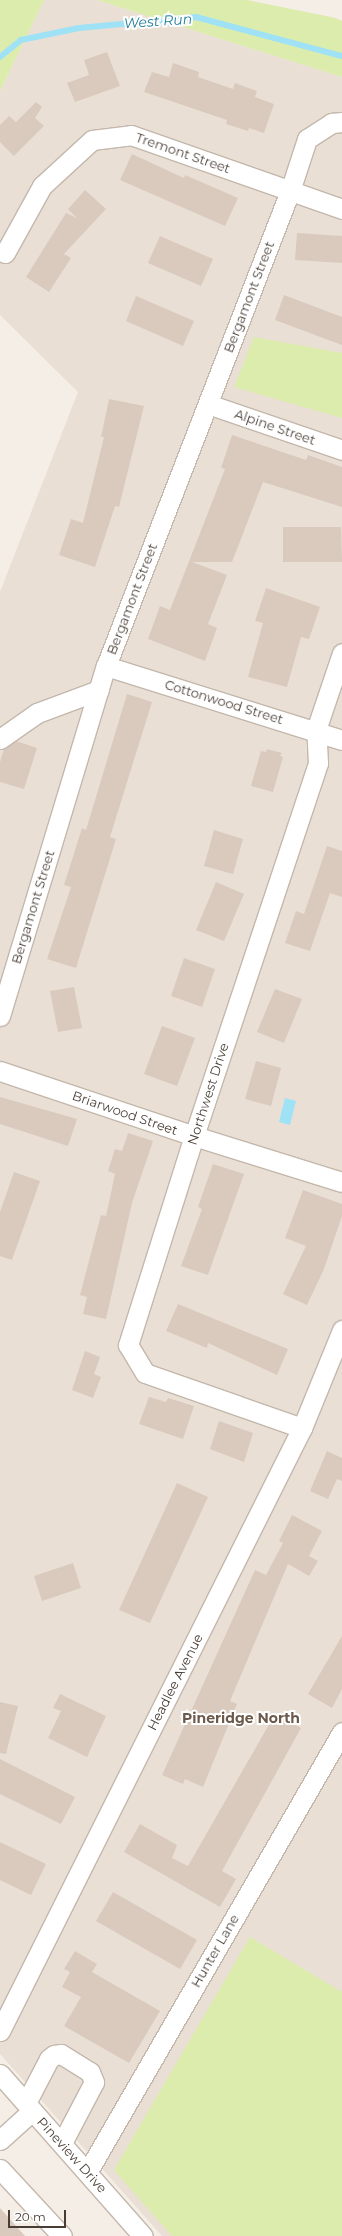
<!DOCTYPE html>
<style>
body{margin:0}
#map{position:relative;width:342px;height:2236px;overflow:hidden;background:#f5eee7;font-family:Montserrat,sans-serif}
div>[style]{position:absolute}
.residential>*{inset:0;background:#e9dfd4}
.green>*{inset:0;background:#dbecac}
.water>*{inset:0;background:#9fe2f6}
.stream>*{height:6px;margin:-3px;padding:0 3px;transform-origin:3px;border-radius:3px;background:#9fe2f6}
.building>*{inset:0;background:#dacabe}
.roads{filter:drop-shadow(1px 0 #c4b7ac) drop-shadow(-1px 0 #c4b7ac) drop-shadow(0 1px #c4b7ac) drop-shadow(0 -1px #c4b7ac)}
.minor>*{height:19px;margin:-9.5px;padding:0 9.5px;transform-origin:9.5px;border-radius:9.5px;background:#fff}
span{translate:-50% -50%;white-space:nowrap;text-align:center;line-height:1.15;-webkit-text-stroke:4px #fff;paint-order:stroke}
.street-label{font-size:13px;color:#483d35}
.water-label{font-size:14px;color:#217e9b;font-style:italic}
.neighbourhood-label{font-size:14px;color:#6c594b;font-weight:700}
.scale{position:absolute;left:8px;top:2210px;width:58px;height:18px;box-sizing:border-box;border:2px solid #483d35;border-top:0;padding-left:5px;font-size:12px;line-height:14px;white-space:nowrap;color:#483d35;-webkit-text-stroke:3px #fff;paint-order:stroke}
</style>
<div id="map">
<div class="residential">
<div style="clip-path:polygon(44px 0,97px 0,342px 77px,342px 2236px,162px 2236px,0 2054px,0 592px,78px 392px,0 315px,0 91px)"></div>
</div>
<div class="green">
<div style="clip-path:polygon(0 0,44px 0,0 91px)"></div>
<div style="clip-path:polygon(97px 0,247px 0,336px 18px,342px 21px,342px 77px)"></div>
<div style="clip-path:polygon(254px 337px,342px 353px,342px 418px,234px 387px)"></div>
<div style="clip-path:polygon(250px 1937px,342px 1992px,342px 2236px,172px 2236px,114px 2170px)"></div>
</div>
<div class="water">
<div style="clip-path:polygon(285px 1098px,296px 1101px,290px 1125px,279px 1122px)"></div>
</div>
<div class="stream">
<div style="left:0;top:57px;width:27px;rotate:-39deg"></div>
<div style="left:21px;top:40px;width:59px;rotate:-11.7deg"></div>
<div style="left:79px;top:28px;width:118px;rotate:-5.4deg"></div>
<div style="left:196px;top:17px;width:151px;rotate:15deg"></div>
</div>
<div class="building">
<div style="clip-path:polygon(107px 52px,120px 86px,75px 102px,67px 83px,89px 75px,84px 60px)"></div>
<div style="clip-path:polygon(173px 63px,199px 72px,198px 77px,233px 89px,235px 83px,257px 91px,255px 97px,274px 104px,264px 133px,249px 128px,248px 131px,226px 124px,227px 120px,144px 92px,152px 72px,169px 77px)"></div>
<div style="clip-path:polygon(36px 102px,42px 107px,35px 118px,44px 126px,14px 156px,0 142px,0 125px,9px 116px,16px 122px)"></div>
<div style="clip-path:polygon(132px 154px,184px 178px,185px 175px,238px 198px,225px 226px,120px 180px)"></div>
<div style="clip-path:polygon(85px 190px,106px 209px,64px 254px,71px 258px,49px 292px,26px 277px,66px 213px,77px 218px,68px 209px)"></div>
<div style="clip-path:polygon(297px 233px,342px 236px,342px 263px,295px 260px)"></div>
<div style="clip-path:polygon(160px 236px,213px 259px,201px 286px,148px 263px)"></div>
<div style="clip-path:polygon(284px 295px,342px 317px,342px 345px,275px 320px)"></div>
<div style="clip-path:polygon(136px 296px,194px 321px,183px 346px,126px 321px)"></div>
<div style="clip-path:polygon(109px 399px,144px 406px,119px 507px,115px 506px,95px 567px,59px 555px,71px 519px,83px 523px,104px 437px,101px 437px)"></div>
<div style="clip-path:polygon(232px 435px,306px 460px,308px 455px,342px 467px,342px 507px,263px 482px,232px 562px,192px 562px,227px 575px,208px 624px,217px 628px,205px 661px,148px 639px,160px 606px,170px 610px,225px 469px,221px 468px)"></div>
<div style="clip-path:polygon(283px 527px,341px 527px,342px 562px,283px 562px)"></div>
<div style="clip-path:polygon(266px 588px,320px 607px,309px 639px,301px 637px,287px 687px,248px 677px,263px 623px,255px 621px)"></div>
<div style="clip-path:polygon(127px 694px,152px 702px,110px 837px,116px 839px,76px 968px,47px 959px,71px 887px,64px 885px,82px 828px,86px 830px)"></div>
<div style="clip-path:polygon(16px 741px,37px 748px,24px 789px,0 782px,0 762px,4px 749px)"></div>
<div style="clip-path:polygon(267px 749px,282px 753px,280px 756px,283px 757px,273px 792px,251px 786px,261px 751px,266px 752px)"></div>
<div style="clip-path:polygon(214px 830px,243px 839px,233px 874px,204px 866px)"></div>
<div style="clip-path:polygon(327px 846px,342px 851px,342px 897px,330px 893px,310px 951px,285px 943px,296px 911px,304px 914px)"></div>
<div style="clip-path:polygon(216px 882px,244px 894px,224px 941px,196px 930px)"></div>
<div style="clip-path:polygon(184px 958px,215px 969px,202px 1007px,171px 996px)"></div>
<div style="clip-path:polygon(74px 987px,82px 1028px,58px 1032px,50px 991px)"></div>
<div style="clip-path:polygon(275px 989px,302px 999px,284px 1043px,257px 1032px)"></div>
<div style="clip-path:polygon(162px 1026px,195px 1038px,177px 1086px,144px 1074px)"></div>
<div style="clip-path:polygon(256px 1061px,281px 1068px,271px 1106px,245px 1099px)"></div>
<div style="clip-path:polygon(0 1097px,77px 1119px,68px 1146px,0 1124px)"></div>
<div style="clip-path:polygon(128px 1133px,153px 1141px,132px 1203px,106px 1319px,83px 1314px,87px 1297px,80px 1295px,101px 1215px,106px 1216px,115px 1174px,108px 1171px,115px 1149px,122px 1151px)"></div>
<div style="clip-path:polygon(213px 1164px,244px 1174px,208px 1275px,181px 1266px,202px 1209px,198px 1207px)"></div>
<div style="clip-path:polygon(14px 1172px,40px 1181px,12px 1260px,0 1256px,0 1212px)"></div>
<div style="clip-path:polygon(303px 1190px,342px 1204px,342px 1216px,324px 1269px,307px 1305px,283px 1294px,306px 1246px,285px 1238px)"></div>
<div style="clip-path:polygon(178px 1304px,288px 1349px,277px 1375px,208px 1343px,207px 1348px,166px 1331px)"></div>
<div style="clip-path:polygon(85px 1351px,100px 1357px,94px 1374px,101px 1377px,93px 1398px,72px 1390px)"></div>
<div style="clip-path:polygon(149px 1397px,166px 1402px,168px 1398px,194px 1406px,183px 1439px,139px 1424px)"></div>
<div style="clip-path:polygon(219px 1421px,253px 1433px,244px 1462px,210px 1449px)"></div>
<div style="clip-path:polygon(327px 1451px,342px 1458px,342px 1481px,337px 1479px,328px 1499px,310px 1491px)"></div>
<div style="clip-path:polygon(177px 1483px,208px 1497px,150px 1623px,119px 1610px)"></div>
<div style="clip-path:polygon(292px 1515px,322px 1531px,309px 1556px,318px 1561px,309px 1576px,288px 1564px,230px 1701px,237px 1704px,203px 1787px,185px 1779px,183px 1784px,162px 1775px,255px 1570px,266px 1575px,283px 1543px,279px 1541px)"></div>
<div style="clip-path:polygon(73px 1563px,81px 1588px,42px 1601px,34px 1576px)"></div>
<div style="clip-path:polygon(342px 1636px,342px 1689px,332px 1708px,308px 1694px)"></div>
<div style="clip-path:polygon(60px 1694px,106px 1716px,87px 1757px,48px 1738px,61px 1711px,53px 1708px)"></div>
<div style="clip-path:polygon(0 1702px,18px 1706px,6px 1754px,0 1753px)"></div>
<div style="clip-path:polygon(275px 1714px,301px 1728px,222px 1871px,236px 1879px,220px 1907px,124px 1852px,140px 1824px,177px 1845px,172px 1858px,188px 1866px)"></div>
<div style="clip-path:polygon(0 1759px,75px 1797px,61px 1824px,0 1794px)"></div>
<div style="clip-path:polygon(0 1842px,46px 1864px,31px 1895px,0 1880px)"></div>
<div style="clip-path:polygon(113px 1892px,197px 1940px,180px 1969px,96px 1921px)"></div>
<div style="clip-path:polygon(75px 1951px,97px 1964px,92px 1972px,160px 2011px,129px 2063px,64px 2026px,81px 1997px,62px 1987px,70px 1972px,64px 1969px)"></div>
<div style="clip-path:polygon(0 2208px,25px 2236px,0 2236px)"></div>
</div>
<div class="roads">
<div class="minor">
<div style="left:5px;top:253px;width:77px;rotate:-61.1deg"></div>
<div style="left:42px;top:186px;width:68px;rotate:-42.6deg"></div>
<div style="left:92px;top:140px;width:39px;rotate:-7deg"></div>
<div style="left:131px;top:135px;width:224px;rotate:19.3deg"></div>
<div style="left:208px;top:404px;width:142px;rotate:18.9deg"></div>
<div style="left:106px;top:666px;width:247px;rotate:17.4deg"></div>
<div style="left:0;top:739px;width:45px;rotate:-35.1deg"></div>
<div style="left:37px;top:713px;width:66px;rotate:-20.4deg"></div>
<div style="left:0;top:1016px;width:366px;rotate:-73.2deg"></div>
<div style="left:106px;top:666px;width:509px;rotate:-68.83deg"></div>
<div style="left:290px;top:191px;width:55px;rotate:-71.9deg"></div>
<div style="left:307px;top:139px;width:30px;rotate:-33deg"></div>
<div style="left:332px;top:123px;width:10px;rotate:-6deg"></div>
<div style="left:0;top:1071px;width:205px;rotate:18.5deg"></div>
<div style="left:194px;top:1136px;width:155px;rotate:17.3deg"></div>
<div style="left:302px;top:1428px;width:166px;rotate:-160.7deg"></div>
<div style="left:145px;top:1373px;width:33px;rotate:-121deg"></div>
<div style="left:128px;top:1345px;width:219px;rotate:-72.5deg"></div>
<div style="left:194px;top:1136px;width:393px;rotate:-71.6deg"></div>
<div style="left:318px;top:763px;width:33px;rotate:-93deg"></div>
<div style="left:316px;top:730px;width:81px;rotate:-71.3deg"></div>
<div style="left:0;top:2031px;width:674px;rotate:-63.4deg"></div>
<div style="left:302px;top:1428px;width:106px;rotate:-67.8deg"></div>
<div style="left:0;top:2074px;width:216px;rotate:48.6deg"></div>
<div style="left:26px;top:2103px;width:50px;rotate:-62.4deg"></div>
<div style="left:49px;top:2059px;width:6px;rotate:-39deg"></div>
<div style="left:54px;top:2055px;width:7px;rotate:-8deg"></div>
<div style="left:61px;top:2054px;width:34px;rotate:32deg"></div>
<div style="left:90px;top:2072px;width:11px;rotate:68deg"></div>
<div style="left:94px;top:2082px;width:69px;rotate:117.7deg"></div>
<div style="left:0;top:2140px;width:43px;rotate:-42.2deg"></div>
<div style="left:0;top:2169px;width:91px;rotate:47.2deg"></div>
<div style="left:88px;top:2171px;width:507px;rotate:-59.95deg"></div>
</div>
</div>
<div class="street-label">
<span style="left:183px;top:153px;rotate:19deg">Tremont Street</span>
<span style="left:249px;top:297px;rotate:-69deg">Bergamont Street</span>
<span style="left:275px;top:427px;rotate:19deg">Alpine Street</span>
<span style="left:132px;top:599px;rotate:-69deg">Bergamont Street</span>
<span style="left:224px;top:702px;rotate:17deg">Cottonwood Street</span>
<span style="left:33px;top:907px;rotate:-73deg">Bergamont Street</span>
<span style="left:208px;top:1094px;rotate:-72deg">Northwest Drive</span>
<span style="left:125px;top:1113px;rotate:19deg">Briarwood Street</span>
<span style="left:175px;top:1682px;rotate:-63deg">Headlee Avenue</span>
<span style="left:215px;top:1951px;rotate:-60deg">Hunter Lane</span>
<span style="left:72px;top:2155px;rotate:48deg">Pineview Drive</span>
</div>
<div class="water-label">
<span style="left:158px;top:21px;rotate:-4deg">West Run</span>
</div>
<div class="neighbourhood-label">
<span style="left:241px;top:1718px">Pineridge North</span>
</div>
<div class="scale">20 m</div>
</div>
